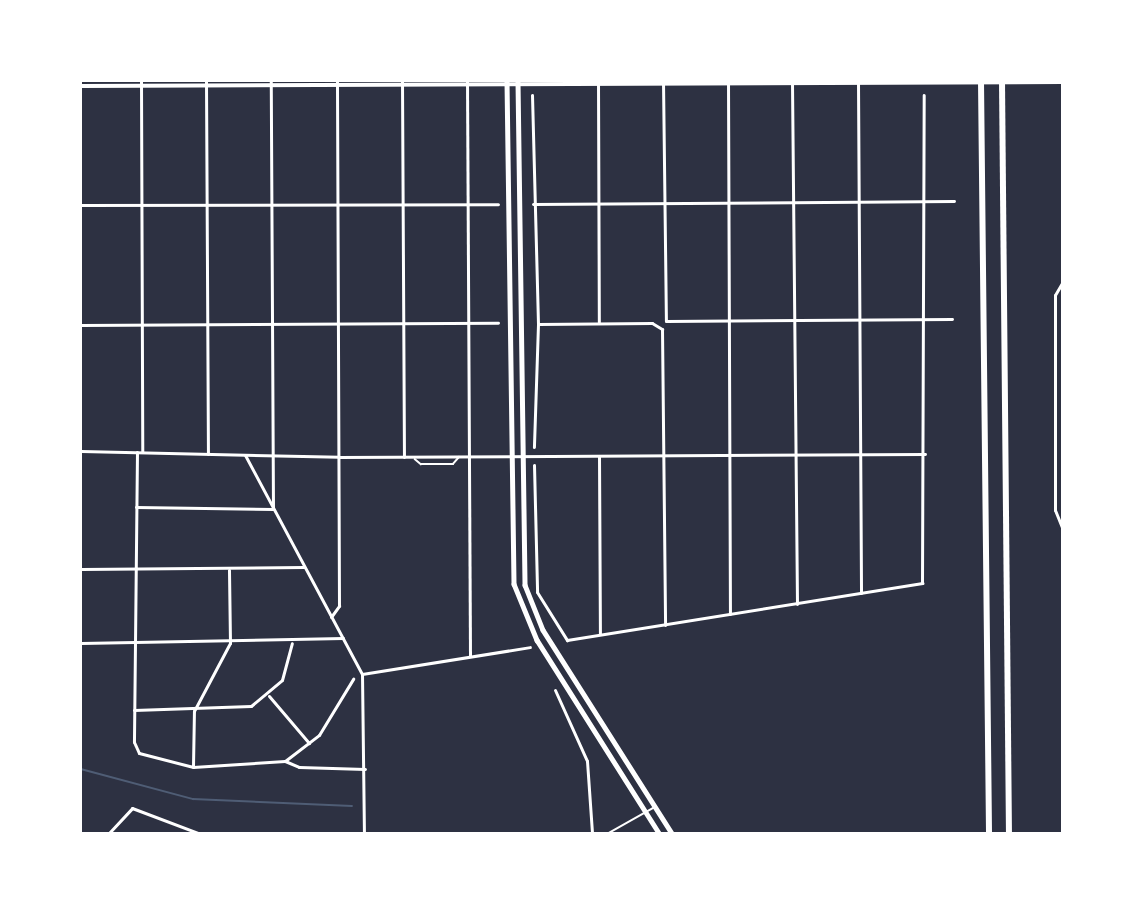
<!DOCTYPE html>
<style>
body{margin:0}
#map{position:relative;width:1143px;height:914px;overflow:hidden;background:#2d3142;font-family:Helvetica,sans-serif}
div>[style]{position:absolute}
.stream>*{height:1.5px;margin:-0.75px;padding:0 0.75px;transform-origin:0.75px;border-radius:0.75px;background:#4f5d75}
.service>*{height:1.5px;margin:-0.75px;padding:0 0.75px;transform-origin:0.75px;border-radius:0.75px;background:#fff}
.minor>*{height:3px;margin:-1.5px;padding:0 1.5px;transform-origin:1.5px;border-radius:1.5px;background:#fff}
.tertiary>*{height:4px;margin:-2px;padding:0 2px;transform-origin:2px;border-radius:2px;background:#fff}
.secondary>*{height:4.5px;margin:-2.25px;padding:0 2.25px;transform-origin:2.25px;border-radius:2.25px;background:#fff}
.motorway>*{height:6px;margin:-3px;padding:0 3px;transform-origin:3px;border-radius:3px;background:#fff}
span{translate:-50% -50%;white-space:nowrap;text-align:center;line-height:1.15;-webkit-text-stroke:4.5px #fff;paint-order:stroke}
.frame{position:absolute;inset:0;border:82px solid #fff;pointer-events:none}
</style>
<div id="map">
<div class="stream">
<div style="left:81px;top:769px;width:116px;rotate:15deg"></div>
<div style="left:193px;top:799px;width:159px;rotate:2.5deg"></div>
</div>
<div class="service">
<div style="left:415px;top:459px;width:8px;rotate:40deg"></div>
<div style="left:421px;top:464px;width:32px"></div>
<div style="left:453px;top:464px;width:9px;rotate:-49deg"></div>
<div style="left:609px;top:833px;width:53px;rotate:-29.5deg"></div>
</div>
<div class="minor">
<div style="left:141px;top:81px;width:371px;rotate:89.8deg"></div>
<div style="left:206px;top:81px;width:373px;rotate:89.7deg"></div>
<div style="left:402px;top:81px;width:376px;rotate:89.7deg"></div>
<div style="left:467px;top:81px;width:575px;rotate:89.7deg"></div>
<div style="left:598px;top:81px;width:241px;rotate:89.8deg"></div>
<div style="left:663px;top:81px;width:240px;rotate:89.3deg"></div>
<div style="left:666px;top:321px;width:286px;rotate:-0.4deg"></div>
<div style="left:728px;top:81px;width:533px;rotate:89.79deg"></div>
<div style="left:858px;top:82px;width:511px;rotate:89.66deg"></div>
<div style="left:792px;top:83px;width:521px;rotate:89.45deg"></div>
<div style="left:532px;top:95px;width:229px;rotate:88.5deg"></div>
<div style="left:538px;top:324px;width:123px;rotate:91.9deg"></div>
<div style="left:533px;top:204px;width:421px;rotate:-0.4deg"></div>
<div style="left:81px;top:205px;width:417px;rotate:-0.1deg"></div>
<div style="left:1062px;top:283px;width:14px;rotate:120deg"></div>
<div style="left:1055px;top:295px;width:215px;rotate:90deg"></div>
<div style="left:1055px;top:510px;width:18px;rotate:68deg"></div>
<div style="left:538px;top:324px;width:114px;rotate:-0.5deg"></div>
<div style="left:652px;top:323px;width:12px;rotate:31deg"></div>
<div style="left:662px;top:329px;width:296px;rotate:89.4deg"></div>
<div style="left:81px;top:325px;width:417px;rotate:-0.3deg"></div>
<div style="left:81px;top:451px;width:258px;rotate:1.3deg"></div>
<div style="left:339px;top:457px;width:586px;rotate:-0.29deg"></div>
<div style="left:137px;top:452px;width:290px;rotate:90.6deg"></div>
<div style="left:134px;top:742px;width:12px;rotate:66deg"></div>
<div style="left:139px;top:753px;width:56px;rotate:14.5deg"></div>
<div style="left:193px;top:767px;width:92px;rotate:-3.7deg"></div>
<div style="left:285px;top:761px;width:43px;rotate:-37.4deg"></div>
<div style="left:319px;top:735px;width:66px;rotate:-58.7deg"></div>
<div style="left:245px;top:455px;width:248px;rotate:61.9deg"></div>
<div style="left:362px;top:674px;width:159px;rotate:89.3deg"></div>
<div style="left:599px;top:456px;width:178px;rotate:89.7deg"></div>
<div style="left:534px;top:465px;width:127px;rotate:88.6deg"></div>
<div style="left:537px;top:592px;width:57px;rotate:58deg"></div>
<div style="left:567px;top:640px;width:360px;rotate:-9.1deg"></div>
<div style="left:922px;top:583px;width:488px;rotate:-89.8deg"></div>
<div style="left:136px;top:507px;width:137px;rotate:0.8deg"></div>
<div style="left:273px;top:509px;width:428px;rotate:-90.3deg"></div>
<div style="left:81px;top:569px;width:223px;rotate:-0.5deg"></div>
<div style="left:331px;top:617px;width:14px;rotate:-54deg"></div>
<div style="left:339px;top:606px;width:525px;rotate:-90.22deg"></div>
<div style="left:81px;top:643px;width:262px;rotate:-1.1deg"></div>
<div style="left:362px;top:674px;width:170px;rotate:-9.1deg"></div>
<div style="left:555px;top:690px;width:78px;rotate:65.7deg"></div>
<div style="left:587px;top:761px;width:72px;rotate:86deg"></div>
<div style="left:269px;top:696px;width:62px;rotate:49.6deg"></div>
<div style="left:134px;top:710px;width:117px;rotate:-2deg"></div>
<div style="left:251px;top:706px;width:40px;rotate:-40deg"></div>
<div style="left:282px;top:680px;width:38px;rotate:-75deg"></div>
<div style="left:285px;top:761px;width:15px;rotate:23deg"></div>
<div style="left:299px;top:767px;width:66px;rotate:1.7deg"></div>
<div style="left:193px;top:766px;width:55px;rotate:-89deg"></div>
<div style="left:194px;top:711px;width:77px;rotate:-62.1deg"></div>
<div style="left:230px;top:643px;width:73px;rotate:-90.8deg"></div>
<div style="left:109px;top:833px;width:34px;rotate:-47deg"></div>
<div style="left:132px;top:808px;width:71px;rotate:20.7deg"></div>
</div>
<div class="tertiary">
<div style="left:569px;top:83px;width:33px"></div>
<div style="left:81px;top:86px;width:981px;rotate:-0.23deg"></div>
</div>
<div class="secondary">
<div style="left:507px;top:81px;width:503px;rotate:89.2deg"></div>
<div style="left:514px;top:584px;width:61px;rotate:67.7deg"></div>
<div style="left:537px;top:640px;width:228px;rotate:57.7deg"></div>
<div style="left:518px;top:81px;width:504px;rotate:89.2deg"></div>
<div style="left:525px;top:585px;width:48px;rotate:68.2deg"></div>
<div style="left:543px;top:630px;width:241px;rotate:57.6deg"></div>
</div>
<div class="motorway">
<div style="left:981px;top:81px;width:752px;rotate:89.39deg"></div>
<div style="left:1002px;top:81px;width:752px;rotate:89.47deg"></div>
</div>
<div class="frame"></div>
</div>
